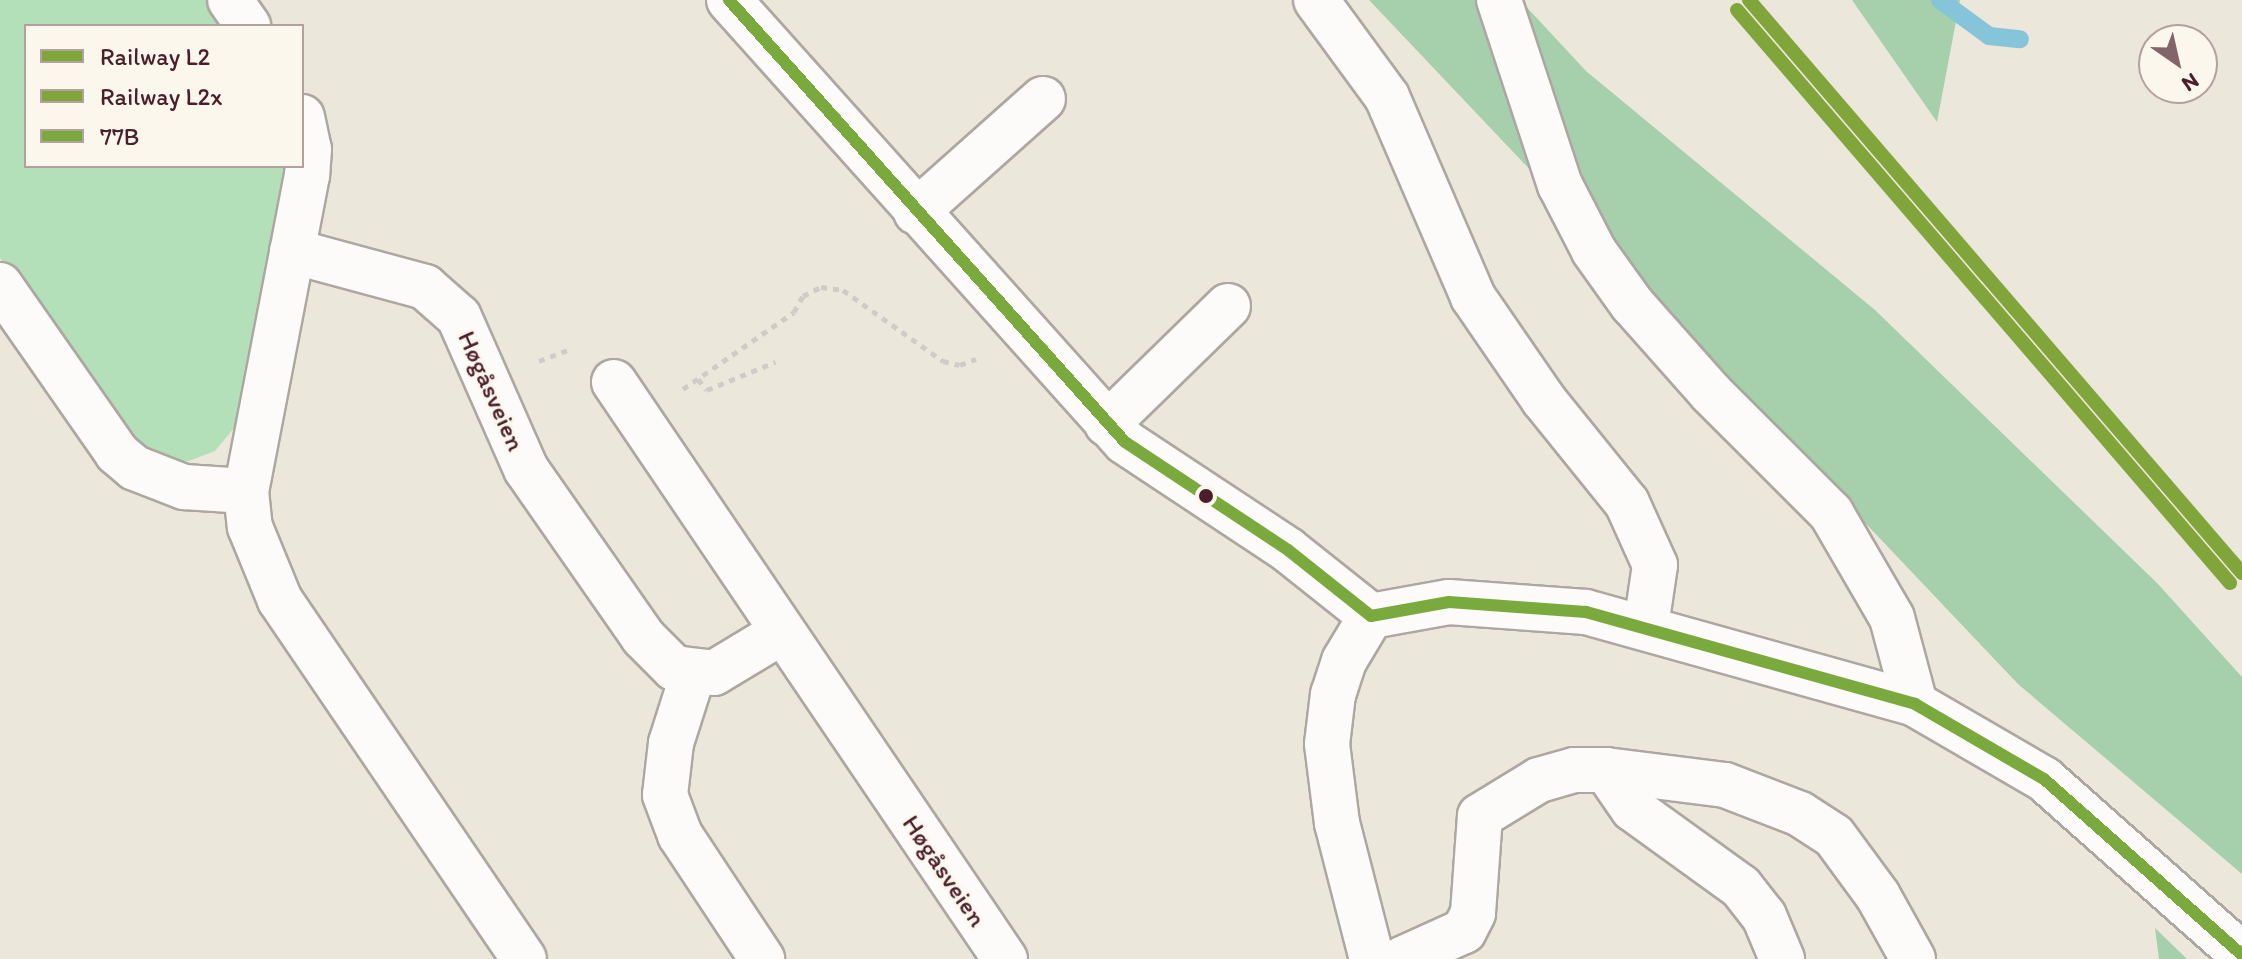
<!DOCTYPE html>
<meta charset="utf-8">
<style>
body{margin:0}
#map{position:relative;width:2242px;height:959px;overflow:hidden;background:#ece7db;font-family:Itim,sans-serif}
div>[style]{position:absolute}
.green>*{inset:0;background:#b4e0b9}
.forest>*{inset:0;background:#a6cfac}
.stream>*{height:18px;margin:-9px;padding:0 9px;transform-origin:9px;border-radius:9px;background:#86c4d9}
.path>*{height:5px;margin-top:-2.5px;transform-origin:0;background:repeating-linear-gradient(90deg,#d0cbc9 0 6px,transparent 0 12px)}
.roads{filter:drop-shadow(2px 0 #aea6a0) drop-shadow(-2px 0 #aea6a0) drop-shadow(0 2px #aea6a0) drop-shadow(0 -2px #aea6a0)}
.minor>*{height:44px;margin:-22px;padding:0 22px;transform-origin:22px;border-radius:22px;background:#fcfbfa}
.bus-1>*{height:12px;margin:-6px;padding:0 6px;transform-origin:6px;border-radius:6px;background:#7aaa3e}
.rail-1>*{height:14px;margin:-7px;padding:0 7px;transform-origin:7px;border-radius:7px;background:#80a53b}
.rail-2>*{height:14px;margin:-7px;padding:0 7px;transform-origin:7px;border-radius:7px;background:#80a53b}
.dots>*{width:22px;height:22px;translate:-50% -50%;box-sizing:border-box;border:4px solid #fbf7ec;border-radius:50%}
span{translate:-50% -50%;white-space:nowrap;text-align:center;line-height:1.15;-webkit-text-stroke:6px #fbf7ec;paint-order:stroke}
.street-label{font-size:26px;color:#4a1f2b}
.legend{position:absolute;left:24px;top:24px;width:280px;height:144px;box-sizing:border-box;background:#fbf7ec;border:2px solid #b4a19f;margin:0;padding:10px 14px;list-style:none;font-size:24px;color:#4a1f2b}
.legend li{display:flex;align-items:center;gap:16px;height:40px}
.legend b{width:40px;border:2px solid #b4a19f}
.north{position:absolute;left:2138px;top:24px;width:80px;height:80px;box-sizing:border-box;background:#fbf7ec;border:2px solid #b4a19f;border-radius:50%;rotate:146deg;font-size:22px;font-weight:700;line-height:32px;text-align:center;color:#4a1f2b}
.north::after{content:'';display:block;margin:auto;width:28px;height:36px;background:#836569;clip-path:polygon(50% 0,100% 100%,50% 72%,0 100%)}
</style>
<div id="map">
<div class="green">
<div style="clip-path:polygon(0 0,212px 0,229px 26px,26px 26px,26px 166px,292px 166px,244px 416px,215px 451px,189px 461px,162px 461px,117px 433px,0 258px)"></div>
</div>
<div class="forest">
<div style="clip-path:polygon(1369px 0,1520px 0,1586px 71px,1875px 310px,2158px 584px,2242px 677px,2242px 874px,2018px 684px)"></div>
<div style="clip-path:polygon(1852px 0,1960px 0,1937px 122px)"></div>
<div style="clip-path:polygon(2155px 928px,2187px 959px,2159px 959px)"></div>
</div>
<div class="stream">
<div style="left:1940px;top:0;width:61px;rotate:36.3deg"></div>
<div style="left:1989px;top:36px;width:31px;rotate:6deg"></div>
</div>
<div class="path">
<div style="left:539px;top:361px;width:30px;rotate:-21deg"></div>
<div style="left:698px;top:379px;width:14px;rotate:51deg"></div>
<div style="left:707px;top:390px;width:74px;rotate:-22.4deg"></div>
<div style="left:683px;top:389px;width:135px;rotate:-34.7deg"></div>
<div style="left:794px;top:312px;width:18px;rotate:-61deg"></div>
<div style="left:803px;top:296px;width:20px;rotate:-27deg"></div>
<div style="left:821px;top:287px;width:22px;rotate:8deg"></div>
<div style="left:843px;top:290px;width:123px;rotate:35.4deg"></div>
<div style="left:943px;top:361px;width:17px;rotate:13deg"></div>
<div style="left:960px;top:365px;width:17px;rotate:-21deg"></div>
</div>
<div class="roads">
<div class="minor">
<div style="left:230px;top:0;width:32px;rotate:55deg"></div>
<div style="left:729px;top:0;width:593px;rotate:48.14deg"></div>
<div style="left:1125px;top:442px;width:196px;rotate:33.5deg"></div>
<div style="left:1288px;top:550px;width:106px;rotate:38.5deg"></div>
<div style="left:1371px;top:616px;width:79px;rotate:-10.2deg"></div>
<div style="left:1449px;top:602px;width:137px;rotate:4.2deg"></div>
<div style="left:1586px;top:612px;width:342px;rotate:15.6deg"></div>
<div style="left:1915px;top:704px;width:149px;rotate:30.2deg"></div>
<div style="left:2044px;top:779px;width:265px;rotate:41.6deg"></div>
<div style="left:1316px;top:0;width:120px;rotate:53.8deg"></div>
<div style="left:1387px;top:97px;width:218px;rotate:66.7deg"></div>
<div style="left:1473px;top:297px;width:124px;rotate:55.5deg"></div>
<div style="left:1543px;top:399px;width:134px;rotate:51.1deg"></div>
<div style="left:1627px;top:503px;width:68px;rotate:65.7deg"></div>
<div style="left:1655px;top:565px;width:62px;rotate:98.4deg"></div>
<div style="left:1499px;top:0;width:195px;rotate:71.8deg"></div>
<div style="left:1560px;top:185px;width:74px;rotate:62.7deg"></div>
<div style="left:1594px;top:251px;width:65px;rotate:54.4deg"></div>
<div style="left:1632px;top:304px;width:119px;rotate:48.4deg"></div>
<div style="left:1711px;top:393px;width:170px;rotate:45deg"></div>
<div style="left:1831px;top:513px;width:121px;rotate:59.8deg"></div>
<div style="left:1892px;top:618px;width:89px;rotate:75deg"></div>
<div style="left:302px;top:117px;width:33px;rotate:78deg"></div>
<div style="left:309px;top:149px;width:26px;rotate:94deg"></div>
<div style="left:307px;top:175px;width:322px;rotate:100.9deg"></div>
<div style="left:246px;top:491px;width:36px;rotate:84deg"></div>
<div style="left:250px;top:527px;width:79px;rotate:67.7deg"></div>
<div style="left:280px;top:600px;width:434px;rotate:55.8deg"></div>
<div style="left:916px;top:212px;width:170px;rotate:-41.7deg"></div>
<div style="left:292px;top:251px;width:138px;rotate:15.1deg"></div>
<div style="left:425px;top:287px;width:45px;rotate:41.4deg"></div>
<div style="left:459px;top:317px;width:166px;rotate:66.2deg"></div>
<div style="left:526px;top:469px;width:205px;rotate:55.1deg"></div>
<div style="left:643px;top:637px;width:44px;rotate:45deg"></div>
<div style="left:674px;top:668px;width:40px;rotate:7.1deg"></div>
<div style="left:714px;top:673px;width:79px;rotate:-31.1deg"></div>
<div style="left:0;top:285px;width:205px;rotate:55.1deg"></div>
<div style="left:117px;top:453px;width:23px;rotate:40deg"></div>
<div style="left:135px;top:468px;width:53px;rotate:21.2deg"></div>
<div style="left:184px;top:487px;width:62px;rotate:3.7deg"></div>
<div style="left:614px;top:382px;width:697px;rotate:55.88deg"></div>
<div style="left:1107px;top:424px;width:169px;rotate:-44.3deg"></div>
<div style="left:1371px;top:616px;width:52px;rotate:121deg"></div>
<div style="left:1344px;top:661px;width:35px;rotate:108deg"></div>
<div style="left:1333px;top:694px;width:50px;rotate:96.8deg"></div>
<div style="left:1327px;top:744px;width:80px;rotate:82.8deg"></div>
<div style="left:1337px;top:823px;width:140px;rotate:75.6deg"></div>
<div style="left:693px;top:674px;width:72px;rotate:107.7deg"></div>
<div style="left:671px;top:743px;width:52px;rotate:96.6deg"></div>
<div style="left:665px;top:795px;width:43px;rotate:69.4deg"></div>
<div style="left:680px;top:835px;width:149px;rotate:56.5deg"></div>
<div style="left:1606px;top:770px;width:47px;rotate:55.3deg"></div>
<div style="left:1633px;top:809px;width:133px;rotate:35.8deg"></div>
<div style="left:1741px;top:887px;width:37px;rotate:52deg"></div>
<div style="left:1764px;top:916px;width:47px;rotate:67.3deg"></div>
<div style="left:1402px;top:959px;width:68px;rotate:-24.3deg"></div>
<div style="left:1464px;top:931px;width:20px;rotate:-63deg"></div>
<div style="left:1473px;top:913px;width:97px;rotate:-85.9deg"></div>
<div style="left:1480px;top:816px;width:69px;rotate:-31.4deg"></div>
<div style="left:1539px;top:780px;width:36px;rotate:-16deg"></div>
<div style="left:1574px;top:770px;width:32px"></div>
<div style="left:1606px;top:770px;width:120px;rotate:7.2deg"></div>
<div style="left:1725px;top:785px;width:80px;rotate:21.1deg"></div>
<div style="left:1800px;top:814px;width:40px;rotate:32.9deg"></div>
<div style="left:1834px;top:836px;width:74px;rotate:53.7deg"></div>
<div style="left:1878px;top:896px;width:72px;rotate:60.9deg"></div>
</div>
</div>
<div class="bus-1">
<div style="left:729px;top:0;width:593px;rotate:48.14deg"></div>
<div style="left:1125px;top:442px;width:196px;rotate:33.5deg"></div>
<div style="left:1288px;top:550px;width:106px;rotate:38.5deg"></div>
<div style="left:1371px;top:616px;width:79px;rotate:-10.2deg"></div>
<div style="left:1449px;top:602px;width:137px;rotate:4.2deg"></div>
<div style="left:1586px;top:612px;width:342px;rotate:15.6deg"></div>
<div style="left:1915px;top:704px;width:149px;rotate:30.2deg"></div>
<div style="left:2044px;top:779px;width:265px;rotate:41.6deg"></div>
</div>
<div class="rail-1">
<div style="left:1749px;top:0;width:756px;rotate:49.29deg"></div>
</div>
<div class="rail-2">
<div style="left:1737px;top:10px;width:756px;rotate:49.29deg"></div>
</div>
<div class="dots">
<div style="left:1206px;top:496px;background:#4a1f2b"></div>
</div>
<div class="street-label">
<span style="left:491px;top:391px;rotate:66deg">Høgåsveien</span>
<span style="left:944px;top:871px;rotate:56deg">Høgåsveien</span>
</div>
<ul class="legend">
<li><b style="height:10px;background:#80a53b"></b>Railway L2</li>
<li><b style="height:10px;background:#80a53b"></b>Railway L2x</li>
<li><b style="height:10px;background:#7aaa3e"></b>77B</li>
</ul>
<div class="north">N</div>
</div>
